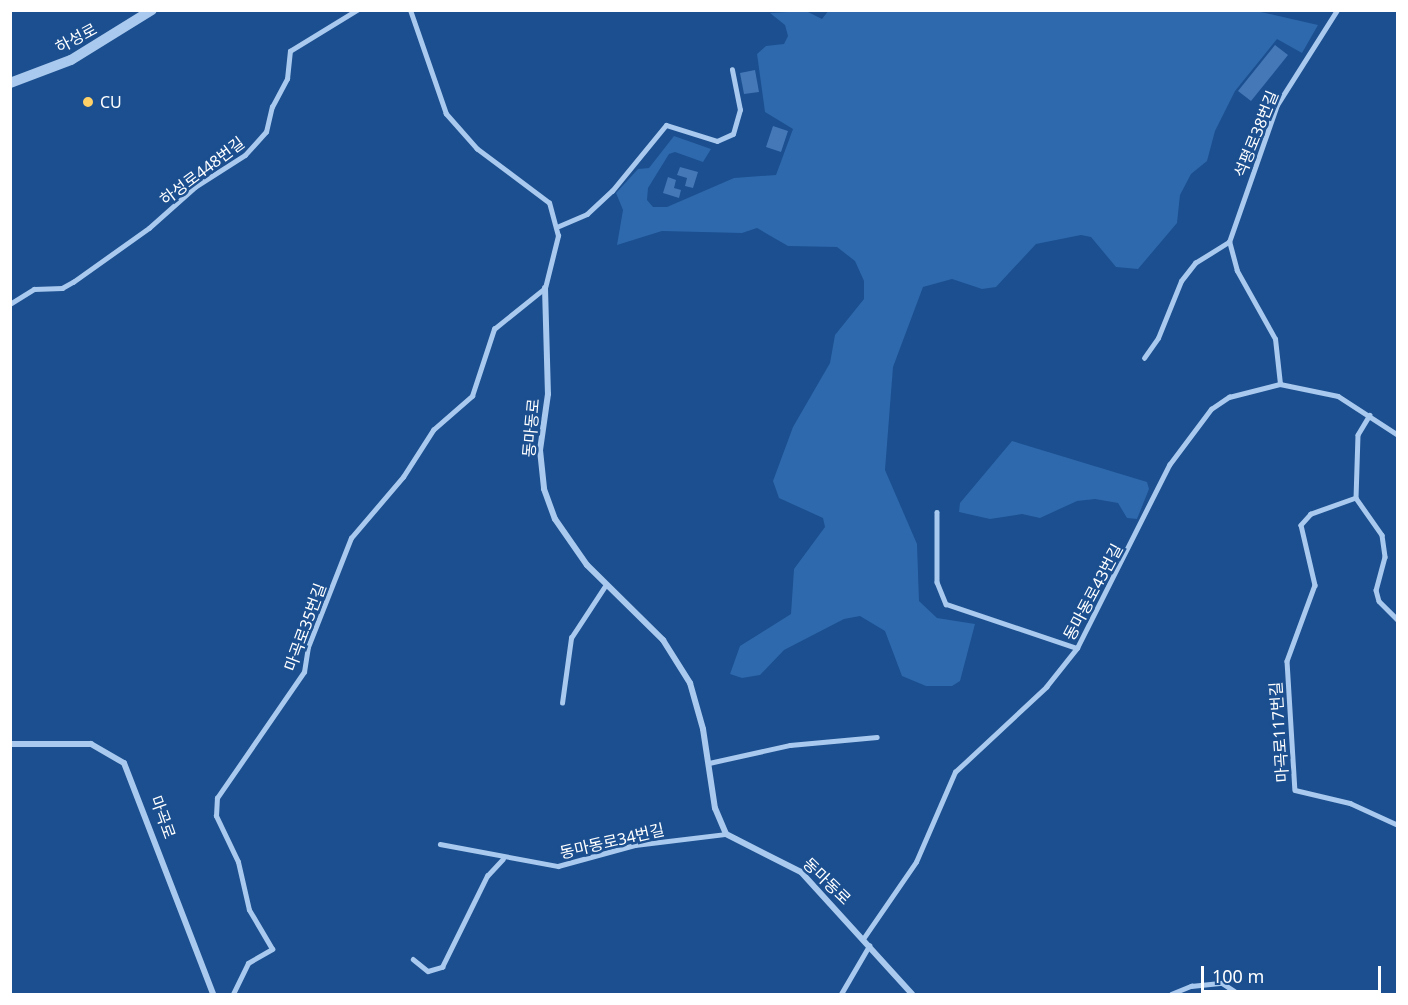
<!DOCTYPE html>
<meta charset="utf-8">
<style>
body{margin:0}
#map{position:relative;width:1408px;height:1005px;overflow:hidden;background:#1b4f8f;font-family:"Noto Sans","Noto Sans KR",sans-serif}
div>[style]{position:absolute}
.green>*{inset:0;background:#2e69ad}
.building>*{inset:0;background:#4478b7}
.service>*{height:4.5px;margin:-2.25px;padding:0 2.25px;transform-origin:2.25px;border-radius:2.25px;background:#a9c9ee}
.minor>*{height:6px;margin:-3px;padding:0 3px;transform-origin:3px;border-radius:3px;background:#a9c9ee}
.tertiary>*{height:10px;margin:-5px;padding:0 5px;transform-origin:5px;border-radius:5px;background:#a9c9ee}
.dots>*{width:16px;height:16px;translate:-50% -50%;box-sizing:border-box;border:3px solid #1b4f8f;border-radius:50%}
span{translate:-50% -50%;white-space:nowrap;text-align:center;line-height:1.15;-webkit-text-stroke:5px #1b4f8f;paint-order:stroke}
.street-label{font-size:16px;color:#fff}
.poi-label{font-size:16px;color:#fff}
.left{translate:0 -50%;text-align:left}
.frame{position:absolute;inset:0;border:12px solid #fff;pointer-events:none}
.scale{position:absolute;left:1201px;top:966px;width:180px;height:27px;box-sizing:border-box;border:3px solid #fff;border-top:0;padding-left:8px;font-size:18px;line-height:21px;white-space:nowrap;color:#fff;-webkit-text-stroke:4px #1b4f8f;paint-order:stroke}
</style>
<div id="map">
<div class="green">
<div style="clip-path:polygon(829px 10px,1252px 10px,1318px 25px,1302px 53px,1277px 39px,1235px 91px,1215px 131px,1207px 161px,1191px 174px,1180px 195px,1177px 223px,1138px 269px,1116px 267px,1091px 237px,1081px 235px,1036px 244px,996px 287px,982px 289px,952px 279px,923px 287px,893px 367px,885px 470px,917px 544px,919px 601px,937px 618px,975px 624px,960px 681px,952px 686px,926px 686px,902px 676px,885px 631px,860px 616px,844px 619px,784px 650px,760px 675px,742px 678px,730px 674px,740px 646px,791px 614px,794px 569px,825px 527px,823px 518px,779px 498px,773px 481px,793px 427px,830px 363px,835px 335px,864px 299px,864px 281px,855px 261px,837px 247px,788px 246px,757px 228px,742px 233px,662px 231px,617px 245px,623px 210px,616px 193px,638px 169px,649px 168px,674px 136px,711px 149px,703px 162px,675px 152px,669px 154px,648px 188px,647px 200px,653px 207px,667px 207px,734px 178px,776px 175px,793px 129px,765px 112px,757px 54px,766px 46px,784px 44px,788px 36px,785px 25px,770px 13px,806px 11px,822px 19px)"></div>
<div style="clip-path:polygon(1012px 441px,1147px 482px,1149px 489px,1137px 519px,1127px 518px,1118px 503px,1095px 499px,1077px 501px,1040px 518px,1022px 514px,990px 519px,959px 512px,960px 503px)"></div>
</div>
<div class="building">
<div style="clip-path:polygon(1275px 45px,1288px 55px,1251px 101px,1238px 91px)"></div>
<div style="clip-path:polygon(755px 70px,759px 92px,744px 94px,740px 73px)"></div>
<div style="clip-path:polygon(773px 126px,788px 131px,781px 152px,766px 147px)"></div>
<div style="clip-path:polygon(680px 167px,698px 172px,693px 188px,685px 186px,687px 178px,677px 175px)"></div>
<div style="clip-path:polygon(668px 177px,676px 180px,674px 188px,681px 190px,679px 198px,663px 193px)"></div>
</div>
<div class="service">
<div style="left:559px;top:226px;width:30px;rotate:-23deg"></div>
<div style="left:587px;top:214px;width:34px;rotate:-43deg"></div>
<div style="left:612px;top:191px;width:85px;rotate:-50.7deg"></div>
<div style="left:666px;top:125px;width:53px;rotate:17.4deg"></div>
<div style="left:717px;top:141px;width:17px;rotate:-24deg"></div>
<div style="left:733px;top:134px;width:25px;rotate:-74deg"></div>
<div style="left:740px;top:110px;width:41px;rotate:-101.3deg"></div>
<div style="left:10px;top:304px;width:28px;rotate:-32deg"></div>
<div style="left:34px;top:289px;width:28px;rotate:-2deg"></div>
<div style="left:62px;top:288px;width:13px;rotate:-29deg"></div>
<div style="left:73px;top:282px;width:93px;rotate:-35.4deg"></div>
<div style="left:149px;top:228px;width:62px;rotate:-41.7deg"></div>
<div style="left:195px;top:187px;width:59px;rotate:-32.6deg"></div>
<div style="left:245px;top:155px;width:31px;rotate:-48deg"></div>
<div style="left:266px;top:132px;width:26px;rotate:-77deg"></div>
<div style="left:272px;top:107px;width:32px;rotate:-62deg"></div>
<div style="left:287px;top:79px;width:28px;rotate:-84deg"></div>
<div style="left:290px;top:51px;width:79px;rotate:-31.5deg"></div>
<div style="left:1144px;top:358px;width:24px;rotate:-55deg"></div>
<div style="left:1158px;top:338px;width:61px;rotate:-68deg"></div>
<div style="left:1181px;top:281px;width:23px;rotate:-52deg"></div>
<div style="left:1195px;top:263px;width:40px;rotate:-32deg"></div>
<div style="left:1280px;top:384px;width:45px;rotate:-96.3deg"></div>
<div style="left:1275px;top:339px;width:78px;rotate:-119.2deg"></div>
<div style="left:1237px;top:271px;width:30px;rotate:-105deg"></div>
<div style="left:1229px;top:242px;width:145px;rotate:-70.7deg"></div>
<div style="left:1277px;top:105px;width:112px;rotate:-57.7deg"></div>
<div style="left:1370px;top:415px;width:23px;rotate:121deg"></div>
<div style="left:1358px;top:435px;width:63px;rotate:91.8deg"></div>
<div style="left:1356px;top:498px;width:45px;rotate:54.9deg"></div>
<div style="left:1382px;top:535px;width:22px;rotate:82deg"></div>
<div style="left:1385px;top:557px;width:34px;rotate:105deg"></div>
<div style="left:1376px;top:590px;width:11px;rotate:75deg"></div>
<div style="left:1379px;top:601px;width:27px;rotate:45deg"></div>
<div style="left:1356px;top:498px;width:48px;rotate:160.4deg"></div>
<div style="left:1311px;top:514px;width:15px;rotate:132deg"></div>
<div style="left:1301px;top:525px;width:62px;rotate:76.9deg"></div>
<div style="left:1315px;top:585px;width:81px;rotate:110.2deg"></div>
<div style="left:1287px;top:661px;width:129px;rotate:86.5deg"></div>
<div style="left:1295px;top:790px;width:57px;rotate:13.3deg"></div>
<div style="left:1350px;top:803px;width:53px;rotate:24.6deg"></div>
<div style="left:937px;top:512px;width:70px;rotate:90deg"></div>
<div style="left:937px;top:582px;width:24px;rotate:68deg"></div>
<div style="left:946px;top:604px;width:138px;rotate:18.6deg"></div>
<div style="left:562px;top:703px;width:66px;rotate:-82.1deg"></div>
<div style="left:571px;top:638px;width:62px;rotate:-56.8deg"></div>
<div style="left:709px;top:763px;width:83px;rotate:-12.5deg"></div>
<div style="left:790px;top:745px;width:87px;rotate:-5.3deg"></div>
<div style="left:440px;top:844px;width:120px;rotate:10.6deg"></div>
<div style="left:558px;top:866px;width:80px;rotate:-15.3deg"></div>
<div style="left:635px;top:845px;width:92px;rotate:-6.9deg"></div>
<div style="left:863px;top:939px;width:93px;rotate:-55.5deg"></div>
<div style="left:916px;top:862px;width:98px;rotate:-66.6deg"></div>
<div style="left:955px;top:772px;width:125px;rotate:-43deg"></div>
<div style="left:1046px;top:687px;width:50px;rotate:-51.5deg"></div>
<div style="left:1077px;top:648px;width:205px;rotate:-63.3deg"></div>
<div style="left:1169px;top:465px;width:70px;rotate:-53.1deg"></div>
<div style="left:1211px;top:409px;width:22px;rotate:-34deg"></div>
<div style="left:1229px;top:397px;width:53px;rotate:-14.3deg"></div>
<div style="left:1280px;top:384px;width:59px;rotate:11.7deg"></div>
<div style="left:1338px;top:396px;width:72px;rotate:33deg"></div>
<div style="left:413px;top:959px;width:19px;rotate:39deg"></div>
<div style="left:428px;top:971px;width:15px;rotate:-16deg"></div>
<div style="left:442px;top:967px;width:102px;rotate:-63.7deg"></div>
<div style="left:487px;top:876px;width:23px;rotate:-47deg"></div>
<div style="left:233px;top:994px;width:34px;rotate:-64deg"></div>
<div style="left:248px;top:963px;width:28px;rotate:-30deg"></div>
<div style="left:272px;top:949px;width:45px;rotate:-120.5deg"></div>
<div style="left:249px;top:910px;width:49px;rotate:-102.9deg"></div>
<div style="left:238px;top:862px;width:51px;rotate:-115.6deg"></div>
<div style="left:216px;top:816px;width:18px;rotate:-87deg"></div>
<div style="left:217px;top:798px;width:153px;rotate:-55.4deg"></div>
<div style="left:304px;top:672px;width:25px;rotate:-81deg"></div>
<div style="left:308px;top:647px;width:117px;rotate:-68.5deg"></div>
<div style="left:351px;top:538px;width:80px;rotate:-49.6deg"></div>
<div style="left:403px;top:477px;width:56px;rotate:-57.4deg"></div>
<div style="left:433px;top:430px;width:52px;rotate:-41.1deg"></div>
<div style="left:472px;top:396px;width:71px;rotate:-71.8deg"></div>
<div style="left:494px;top:329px;width:65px;rotate:-38.8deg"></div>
<div style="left:545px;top:288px;width:54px;rotate:-76deg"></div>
<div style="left:558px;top:236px;width:34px;rotate:-105deg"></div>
<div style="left:549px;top:203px;width:90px;rotate:-143.1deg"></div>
<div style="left:477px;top:149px;width:47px;rotate:-131.5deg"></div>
<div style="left:446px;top:114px;width:110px;rotate:-109.1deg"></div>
<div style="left:841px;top:994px;width:56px;rotate:-59.7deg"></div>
<div style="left:1171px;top:994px;width:22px;rotate:-22deg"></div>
<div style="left:1191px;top:986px;width:31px;rotate:-6deg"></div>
<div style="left:1222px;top:983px;width:20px;rotate:33deg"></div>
</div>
<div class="minor">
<div style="left:545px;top:288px;width:106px;rotate:88.4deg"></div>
<div style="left:548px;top:394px;width:57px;rotate:98.1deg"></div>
<div style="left:540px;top:450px;width:39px;rotate:84deg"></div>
<div style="left:544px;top:489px;width:32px;rotate:70deg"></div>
<div style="left:555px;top:519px;width:56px;rotate:55.2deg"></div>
<div style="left:587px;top:565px;width:107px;rotate:44.6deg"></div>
<div style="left:663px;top:640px;width:51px;rotate:57.9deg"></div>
<div style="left:690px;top:683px;width:48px;rotate:74.2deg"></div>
<div style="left:703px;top:729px;width:80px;rotate:81.4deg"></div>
<div style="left:715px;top:808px;width:28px;rotate:67deg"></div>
<div style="left:726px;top:834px;width:84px;rotate:26.9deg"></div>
<div style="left:801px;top:872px;width:165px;rotate:47.7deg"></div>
<div style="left:10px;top:744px;width:81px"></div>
<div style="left:91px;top:744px;width:38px;rotate:30deg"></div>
<div style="left:124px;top:763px;width:248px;rotate:68.9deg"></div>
</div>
<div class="tertiary">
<div style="left:10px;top:83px;width:65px;rotate:-20.7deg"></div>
<div style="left:71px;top:60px;width:95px;rotate:-31.7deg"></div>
</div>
<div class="dots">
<div style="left:88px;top:102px;background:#ffd166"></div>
</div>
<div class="street-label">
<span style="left:76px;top:38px;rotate:-28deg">하성로</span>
<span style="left:1256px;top:134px;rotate:-68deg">석평로38번길</span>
<span style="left:202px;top:171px;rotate:-37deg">하성로448번길</span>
<span style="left:531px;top:428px;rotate:-85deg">동마동로</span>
<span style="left:1093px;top:592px;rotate:-62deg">동마동로43번길</span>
<span style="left:305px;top:627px;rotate:-70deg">마곡로35번길</span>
<span style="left:1279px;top:732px;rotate:-94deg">마곡로117번길</span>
<span style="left:163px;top:817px;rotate:70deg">마곡로</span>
<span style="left:612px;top:841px;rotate:-13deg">동마동로34번길</span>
<span style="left:827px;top:881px;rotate:44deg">동마동로</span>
</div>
<div class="poi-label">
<span class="left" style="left:100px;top:102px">CU</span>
</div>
<div class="frame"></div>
<div class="scale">100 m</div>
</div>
